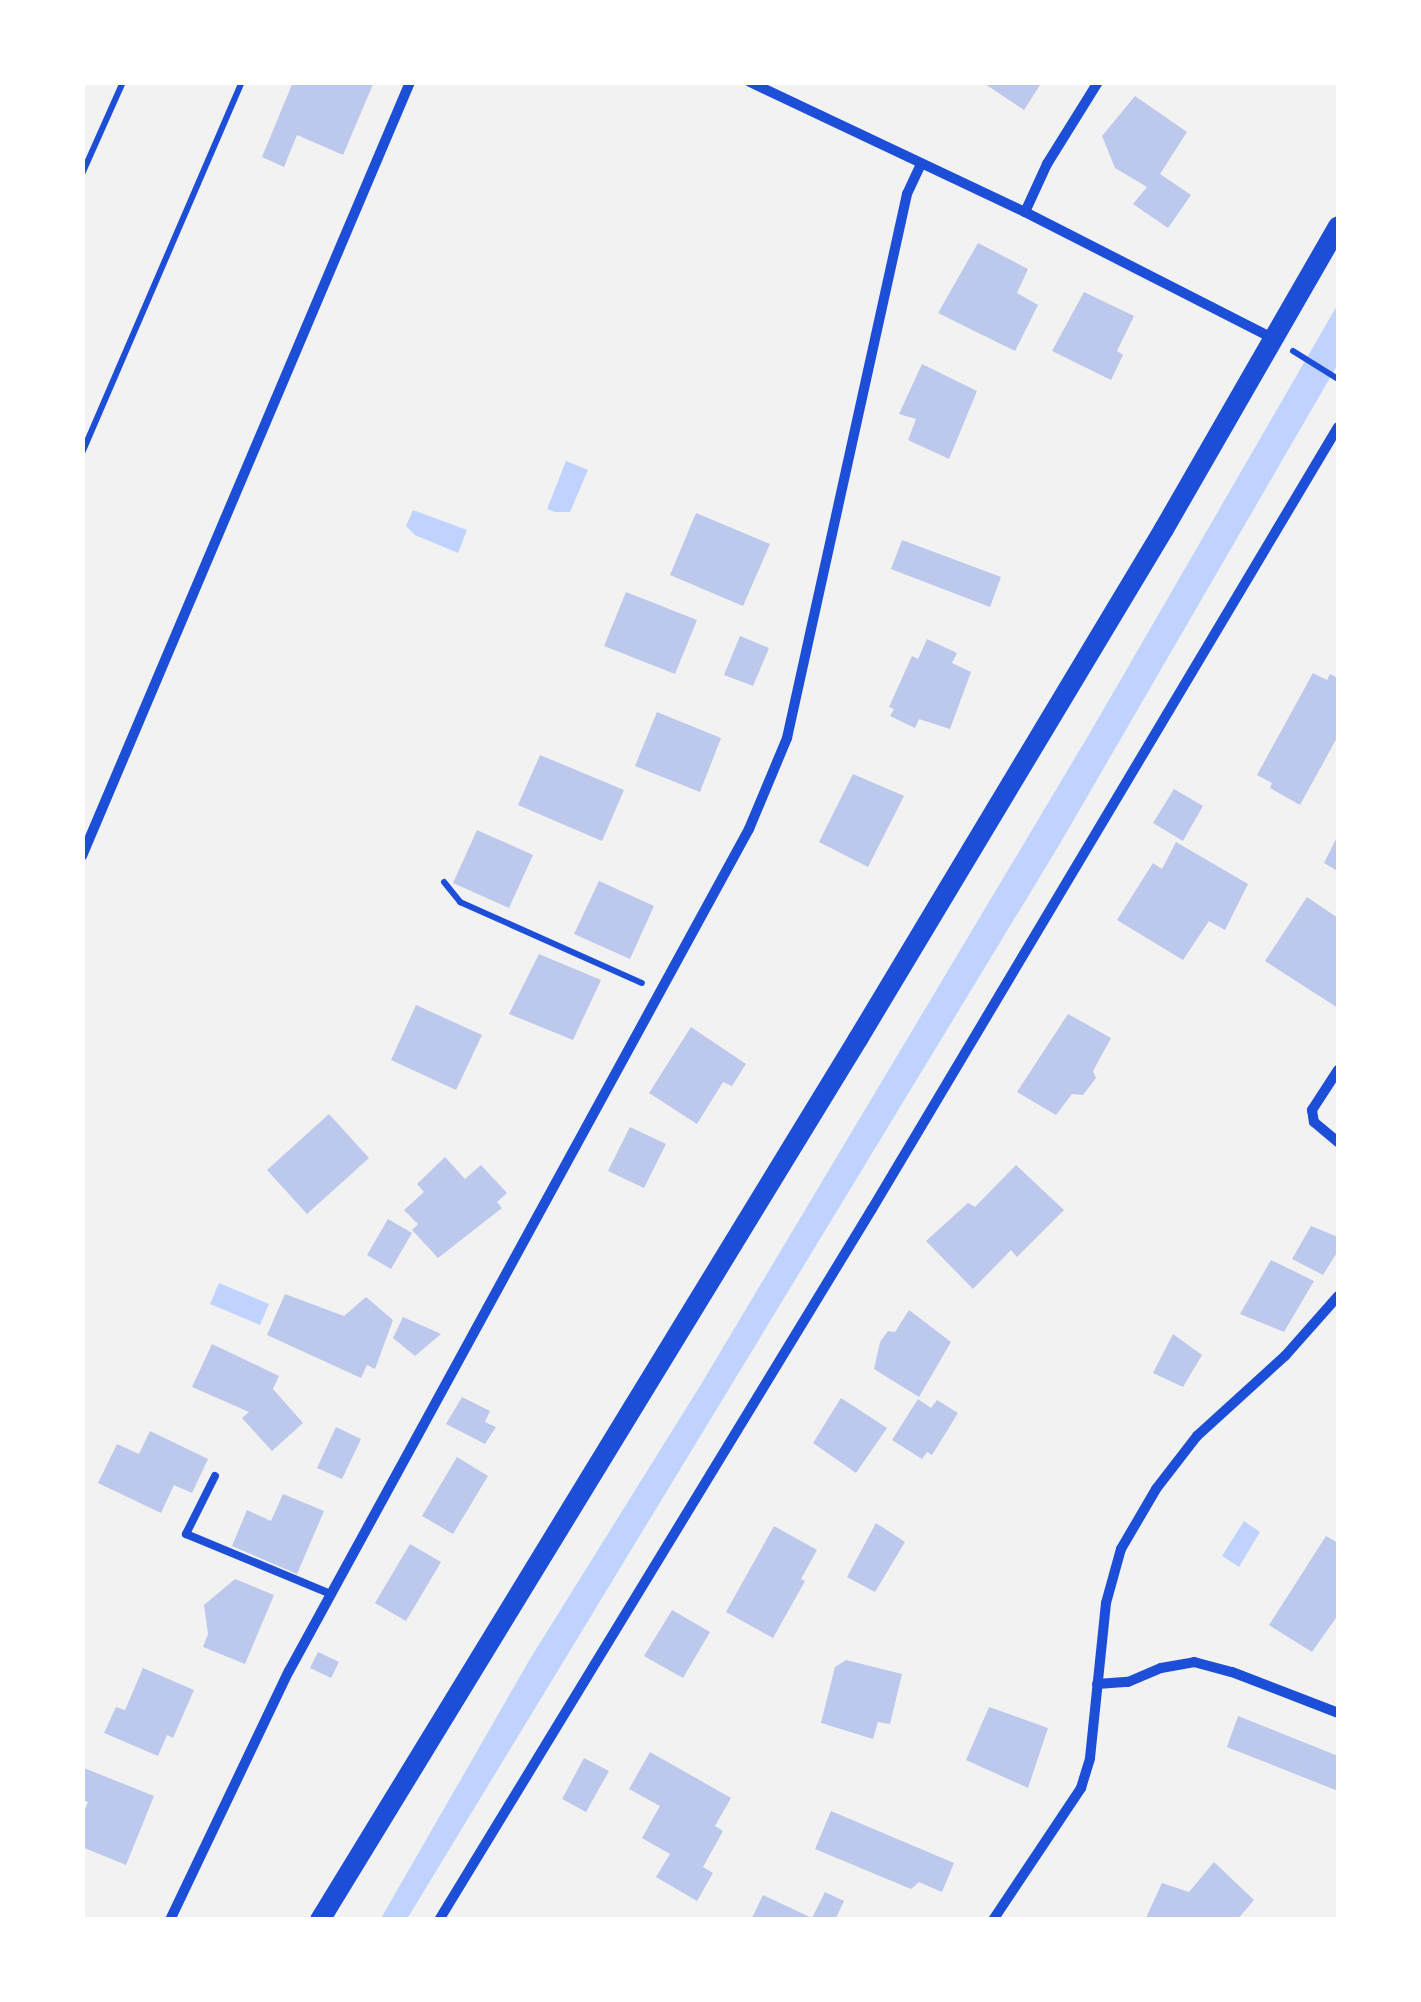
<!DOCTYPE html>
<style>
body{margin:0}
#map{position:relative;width:1421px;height:2002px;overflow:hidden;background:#f2f2f2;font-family:"DejaVu Sans",sans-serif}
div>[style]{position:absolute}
.water>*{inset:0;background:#bfd3fe}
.building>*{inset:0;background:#bdc9ec}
.path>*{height:6px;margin:-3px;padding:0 3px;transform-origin:3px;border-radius:3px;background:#1d4ed8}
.service>*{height:8px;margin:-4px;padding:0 4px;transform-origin:4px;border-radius:4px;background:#1d4ed8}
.minor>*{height:10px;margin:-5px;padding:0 5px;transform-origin:5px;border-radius:5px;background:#1d4ed8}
.secondary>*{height:20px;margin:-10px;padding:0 10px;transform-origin:10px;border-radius:10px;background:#1d4ed8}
span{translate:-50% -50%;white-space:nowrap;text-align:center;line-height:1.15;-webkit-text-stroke:10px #fff;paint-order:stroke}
.frame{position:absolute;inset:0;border:85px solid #fff;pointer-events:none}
</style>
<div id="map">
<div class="water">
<div style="clip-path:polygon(1338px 304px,1338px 364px,1058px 847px,407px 1919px,380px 1920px,530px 1659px,700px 1386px,1091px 731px)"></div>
<div style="clip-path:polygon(566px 461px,588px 470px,570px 512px,555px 512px,547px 509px)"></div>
<div style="clip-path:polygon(413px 510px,467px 530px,458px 553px,415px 535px,406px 526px)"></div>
<div style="clip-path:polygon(219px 1283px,269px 1304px,260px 1325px,210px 1304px)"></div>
<div style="clip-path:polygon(1244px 1521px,1260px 1532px,1239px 1567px,1222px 1556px)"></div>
</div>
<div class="building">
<div style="clip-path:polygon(293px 82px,374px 82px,343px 155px,297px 135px,284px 167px,262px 157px)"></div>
<div style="clip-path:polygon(982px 82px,1042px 82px,1024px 110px)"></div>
<div style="clip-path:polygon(1135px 96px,1187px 132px,1160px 174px,1191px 195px,1168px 228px,1133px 204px,1147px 187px,1115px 168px,1102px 136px)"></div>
<div style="clip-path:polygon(978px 243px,1028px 269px,1017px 293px,1038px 305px,1015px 351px,938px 313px)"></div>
<div style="clip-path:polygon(1084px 292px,1134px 316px,1117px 351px,1123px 355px,1111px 380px,1052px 351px)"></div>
<div style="clip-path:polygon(922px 364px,977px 391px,949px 459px,908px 440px,916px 419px,899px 414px)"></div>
<div style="clip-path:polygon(696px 513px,770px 544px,743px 606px,670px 575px)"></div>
<div style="clip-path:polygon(902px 540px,1001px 577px,990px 607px,891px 569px)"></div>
<div style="clip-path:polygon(626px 592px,697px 620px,675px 674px,604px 646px)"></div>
<div style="clip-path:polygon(740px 636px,769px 648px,753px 686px,724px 675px)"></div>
<div style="clip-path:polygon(927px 639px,957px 653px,952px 663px,971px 672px,950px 729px,919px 719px,915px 728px,890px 716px,894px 709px,889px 707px,912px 656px,918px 659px)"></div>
<div style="clip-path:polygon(1313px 673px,1327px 680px,1330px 674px,1338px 678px,1338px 736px,1300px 805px,1270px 788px,1272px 783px,1257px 775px)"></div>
<div style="clip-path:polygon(657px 712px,721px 738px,700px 792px,635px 766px)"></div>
<div style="clip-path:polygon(540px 755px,624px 790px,602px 841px,518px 805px)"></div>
<div style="clip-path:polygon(853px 774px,904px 796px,868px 867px,819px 842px)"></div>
<div style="clip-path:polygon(1174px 789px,1203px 806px,1183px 841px,1153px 823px)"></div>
<div style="clip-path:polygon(477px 830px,533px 855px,509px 908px,453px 883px)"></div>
<div style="clip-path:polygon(1338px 835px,1338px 871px,1324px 863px)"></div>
<div style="clip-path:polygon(1176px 842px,1248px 884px,1225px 930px,1209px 921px,1183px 960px,1117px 920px,1153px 863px,1162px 869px)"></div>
<div style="clip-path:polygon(599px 881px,654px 906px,630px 959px,574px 934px)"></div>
<div style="clip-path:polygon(1307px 897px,1338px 918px,1338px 1008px,1265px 961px)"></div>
<div style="clip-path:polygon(539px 954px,601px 980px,573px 1040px,509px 1014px)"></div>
<div style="clip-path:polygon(416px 1005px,482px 1035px,456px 1090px,391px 1060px)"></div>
<div style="clip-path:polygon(1068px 1014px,1111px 1038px,1093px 1071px,1096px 1078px,1083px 1095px,1072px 1094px,1056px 1115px,1017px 1092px)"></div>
<div style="clip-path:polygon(691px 1027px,746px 1064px,732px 1086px,723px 1082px,697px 1124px,649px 1093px)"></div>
<div style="clip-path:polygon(329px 1114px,369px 1158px,307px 1214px,267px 1170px)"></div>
<div style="clip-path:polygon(630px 1127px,666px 1144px,644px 1188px,608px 1171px)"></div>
<div style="clip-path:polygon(445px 1157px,465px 1179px,481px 1165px,507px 1193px,497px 1202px,502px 1208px,438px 1258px,412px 1230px,418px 1224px,404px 1210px,424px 1192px,417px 1184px)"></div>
<div style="clip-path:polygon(1016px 1165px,1064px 1210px,1017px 1257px,1011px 1250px,973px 1289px,926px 1241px,968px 1203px,975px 1207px)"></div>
<div style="clip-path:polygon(388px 1219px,412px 1233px,391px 1269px,367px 1255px)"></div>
<div style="clip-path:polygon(1311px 1226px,1338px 1237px,1338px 1251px,1323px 1275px,1292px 1259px)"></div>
<div style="clip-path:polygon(1271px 1260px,1314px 1281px,1284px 1332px,1240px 1314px)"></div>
<div style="clip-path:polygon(285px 1294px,344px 1316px,366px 1297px,393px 1320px,375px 1369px,367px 1365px,361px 1378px,267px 1335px)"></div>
<div style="clip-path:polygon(909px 1310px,951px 1342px,919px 1397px,874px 1369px,880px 1342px,888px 1331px,895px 1332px)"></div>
<div style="clip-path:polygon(403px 1317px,441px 1334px,415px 1356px,393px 1338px)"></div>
<div style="clip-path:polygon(1173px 1334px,1202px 1355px,1183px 1387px,1153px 1373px)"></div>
<div style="clip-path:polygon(212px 1344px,279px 1376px,273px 1389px,303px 1423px,272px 1451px,242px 1418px,249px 1412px,192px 1387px)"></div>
<div style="clip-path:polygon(462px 1397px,490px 1411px,485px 1422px,496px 1427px,485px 1444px,446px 1424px)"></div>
<div style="clip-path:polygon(841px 1398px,887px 1428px,856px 1473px,813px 1443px)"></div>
<div style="clip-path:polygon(918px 1399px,931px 1408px,937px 1400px,958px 1413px,932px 1455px,927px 1452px,922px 1459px,892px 1440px)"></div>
<div style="clip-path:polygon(336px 1427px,361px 1439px,342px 1479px,317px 1468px)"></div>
<div style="clip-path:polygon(150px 1431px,208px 1459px,192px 1493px,174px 1485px,161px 1513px,98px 1483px,117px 1444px,139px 1454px)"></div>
<div style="clip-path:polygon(457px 1457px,488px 1476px,453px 1534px,422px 1516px)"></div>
<div style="clip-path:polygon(283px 1494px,324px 1511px,297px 1574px,232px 1546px,247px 1510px,271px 1521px)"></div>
<div style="clip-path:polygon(876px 1523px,905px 1542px,875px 1592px,847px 1577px)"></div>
<div style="clip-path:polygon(774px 1526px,817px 1550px,801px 1579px,805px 1581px,773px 1638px,726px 1612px)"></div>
<div style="clip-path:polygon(1326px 1536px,1338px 1543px,1338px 1615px,1312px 1652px,1269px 1625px)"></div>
<div style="clip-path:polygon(410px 1544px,441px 1562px,406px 1621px,375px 1603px)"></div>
<div style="clip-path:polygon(235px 1579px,274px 1595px,245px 1664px,203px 1647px,208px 1634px,204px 1605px)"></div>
<div style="clip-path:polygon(672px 1610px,710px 1632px,683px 1678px,644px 1656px)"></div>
<div style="clip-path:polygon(318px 1652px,339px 1662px,331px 1678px,310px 1668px)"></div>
<div style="clip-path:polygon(846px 1660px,902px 1674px,890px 1724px,878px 1722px,873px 1739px,821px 1723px,835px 1667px)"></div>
<div style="clip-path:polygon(143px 1668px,194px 1690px,173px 1738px,167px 1735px,158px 1756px,104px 1733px,116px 1707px,125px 1710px)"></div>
<div style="clip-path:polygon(989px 1707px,1048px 1728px,1028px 1788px,966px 1760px)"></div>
<div style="clip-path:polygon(1238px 1716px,1338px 1756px,1338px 1791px,1227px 1747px)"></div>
<div style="clip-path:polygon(650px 1752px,731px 1798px,715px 1826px,723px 1831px,703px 1867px,713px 1873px,697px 1901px,656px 1877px,670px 1854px,642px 1838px,660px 1806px,629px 1789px)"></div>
<div style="clip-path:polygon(584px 1758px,609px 1771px,586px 1812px,562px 1799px)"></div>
<div style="clip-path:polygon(84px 1768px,154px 1796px,126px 1865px,82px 1847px,82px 1817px,88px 1802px,82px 1800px)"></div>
<div style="clip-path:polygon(831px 1811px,954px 1863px,942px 1892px,919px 1882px,911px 1889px,815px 1849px)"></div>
<div style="clip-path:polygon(1214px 1862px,1254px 1900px,1237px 1920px,1145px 1920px,1162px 1883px,1189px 1892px)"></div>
<div style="clip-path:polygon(825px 1892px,844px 1901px,835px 1920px,751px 1920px,763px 1895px,812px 1918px)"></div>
</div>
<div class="path">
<div style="left:82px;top:174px;width:101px;rotate:-66deg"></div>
<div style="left:1293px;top:351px;width:53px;rotate:31.9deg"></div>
<div style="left:82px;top:453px;width:404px;rotate:-66.7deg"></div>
<div style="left:444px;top:882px;width:26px;rotate:51deg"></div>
<div style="left:460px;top:902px;width:199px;rotate:24deg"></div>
</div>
<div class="service">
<div style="left:215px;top:1476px;width:65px;rotate:116.6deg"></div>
<div style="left:186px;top:1534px;width:157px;rotate:22.5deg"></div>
</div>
<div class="minor">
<div style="left:750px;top:82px;width:304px;rotate:25.3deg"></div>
<div style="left:1025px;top:212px;width:280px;rotate:27deg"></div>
<div style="left:1025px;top:212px;width:53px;rotate:-65.4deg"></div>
<div style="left:1047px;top:164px;width:97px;rotate:-58.1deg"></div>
<div style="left:82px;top:856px;width:841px;rotate:-67.03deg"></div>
<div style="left:1338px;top:1070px;width:48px;rotate:123deg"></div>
<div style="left:1312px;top:1110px;width:12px;rotate:81deg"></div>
<div style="left:1314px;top:1122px;width:31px;rotate:40deg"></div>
<div style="left:1097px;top:1684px;width:31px;rotate:-4deg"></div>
<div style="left:1128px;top:1682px;width:36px;rotate:-23deg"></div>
<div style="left:1161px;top:1668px;width:34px;rotate:-10deg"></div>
<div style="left:1194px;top:1662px;width:39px;rotate:15deg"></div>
<div style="left:1232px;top:1672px;width:114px;rotate:21.1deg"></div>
<div style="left:170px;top:1920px;width:276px;rotate:-64.5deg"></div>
<div style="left:289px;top:1671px;width:959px;rotate:-61.35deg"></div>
<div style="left:749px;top:829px;width:99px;rotate:-67.3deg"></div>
<div style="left:787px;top:738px;width:557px;rotate:-77.56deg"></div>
<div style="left:907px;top:194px;width:33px;rotate:-65deg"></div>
<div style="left:439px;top:1920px;width:832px;rotate:-58.66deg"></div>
<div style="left:872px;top:1209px;width:910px;rotate:-59.21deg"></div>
<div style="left:993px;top:1920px;width:159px;rotate:-56.3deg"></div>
<div style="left:1081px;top:1788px;width:31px;rotate:-73deg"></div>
<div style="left:1090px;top:1758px;width:156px;rotate:-84.1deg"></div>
<div style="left:1106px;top:1603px;width:56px;rotate:-74.5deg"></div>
<div style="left:1121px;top:1549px;width:69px;rotate:-59.7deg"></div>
<div style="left:1156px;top:1489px;width:67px;rotate:-52.3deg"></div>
<div style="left:1197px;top:1436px;width:119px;rotate:-42.3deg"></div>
<div style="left:1285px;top:1356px;width:80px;rotate:-48.5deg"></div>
</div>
<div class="secondary">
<div style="left:320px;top:1920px;width:1032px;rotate:-58.59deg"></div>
<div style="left:858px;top:1039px;width:595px;rotate:-59.04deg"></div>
<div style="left:1164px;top:529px;width:349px;rotate:-60.1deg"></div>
</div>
<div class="frame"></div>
</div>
